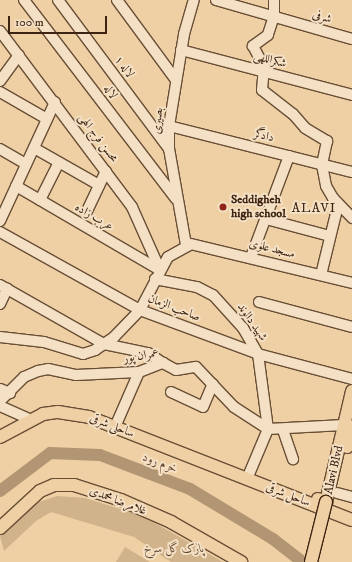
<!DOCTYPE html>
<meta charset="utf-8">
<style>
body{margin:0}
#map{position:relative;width:352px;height:562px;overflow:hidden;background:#eed0a4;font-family:"IM FELL DW Pica",Amiri,serif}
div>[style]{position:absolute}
.green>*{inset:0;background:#d0b38b}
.river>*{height:12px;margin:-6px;padding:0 6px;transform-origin:6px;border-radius:6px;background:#b29572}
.roads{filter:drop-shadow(1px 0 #694e36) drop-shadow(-1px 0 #694e36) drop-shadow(0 1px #694e36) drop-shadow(0 -1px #694e36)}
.minor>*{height:10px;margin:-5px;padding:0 5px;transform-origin:5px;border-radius:5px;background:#f4e0c4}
.major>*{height:12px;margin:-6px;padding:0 6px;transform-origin:6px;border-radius:6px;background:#eed0a4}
.bridges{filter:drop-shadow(1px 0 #3d2312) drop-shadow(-1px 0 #3d2312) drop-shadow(0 1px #3d2312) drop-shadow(0 -1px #3d2312)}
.major-bridge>*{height:12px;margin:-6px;padding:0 6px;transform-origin:6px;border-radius:6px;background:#eed0a4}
.dots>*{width:11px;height:11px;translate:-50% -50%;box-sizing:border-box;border:2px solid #f4e0c4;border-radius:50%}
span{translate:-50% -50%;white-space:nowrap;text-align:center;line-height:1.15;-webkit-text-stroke:4px #f4e0c4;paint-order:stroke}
.street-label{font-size:12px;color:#3d2312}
.poi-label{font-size:12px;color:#3d2312;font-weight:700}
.left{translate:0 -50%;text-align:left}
.park-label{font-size:12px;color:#624730;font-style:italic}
.neighbourhood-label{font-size:13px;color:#3d2312;letter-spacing:1px}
.water-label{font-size:13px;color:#60452f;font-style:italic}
.scale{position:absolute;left:8px;top:16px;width:99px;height:18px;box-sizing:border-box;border:2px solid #3d2312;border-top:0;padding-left:5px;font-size:12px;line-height:14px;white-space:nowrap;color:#3d2312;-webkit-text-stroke:3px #f4e0c4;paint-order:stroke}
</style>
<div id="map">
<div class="green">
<div style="clip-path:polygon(57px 496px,85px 498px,143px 516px,223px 562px,171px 562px,134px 537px,51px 512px,36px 521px,4px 551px,0 536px,33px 504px)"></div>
<div style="clip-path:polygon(125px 547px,150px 562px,116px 562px)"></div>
</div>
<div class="river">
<div style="left:0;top:491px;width:63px;rotate:-37.2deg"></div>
<div style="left:50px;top:453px;width:50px;rotate:2.3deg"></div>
<div style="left:100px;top:455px;width:96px;rotate:20.7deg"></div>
<div style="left:190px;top:489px;width:97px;rotate:31.1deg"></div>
<div style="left:273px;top:539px;width:37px;rotate:38deg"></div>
</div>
<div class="roads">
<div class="minor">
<div style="left:24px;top:0;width:250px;rotate:52.6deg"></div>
<div style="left:58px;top:0;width:186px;rotate:53.3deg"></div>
<div style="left:117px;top:0;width:99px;rotate:53.6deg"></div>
<div style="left:216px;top:0;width:141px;rotate:16deg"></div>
<div style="left:274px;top:0;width:16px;rotate:90deg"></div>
<div style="left:274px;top:16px;width:20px;rotate:108deg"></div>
<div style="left:268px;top:35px;width:19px;rotate:144deg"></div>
<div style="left:253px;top:46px;width:24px;rotate:62deg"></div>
<div style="left:264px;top:67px;width:23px;rotate:95deg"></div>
<div style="left:262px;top:90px;width:39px;rotate:38deg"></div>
<div style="left:293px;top:114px;width:18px;rotate:49deg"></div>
<div style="left:305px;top:128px;width:26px;rotate:31deg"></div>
<div style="left:327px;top:141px;width:25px;rotate:102deg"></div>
<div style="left:322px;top:165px;width:21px;rotate:79deg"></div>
<div style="left:326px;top:186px;width:14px;rotate:60deg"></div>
<div style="left:333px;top:198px;width:28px;rotate:46deg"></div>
<div style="left:0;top:31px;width:220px;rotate:53.1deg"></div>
<div style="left:132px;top:207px;width:69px;rotate:66deg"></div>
<div style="left:181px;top:50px;width:177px;rotate:14.7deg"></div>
<div style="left:0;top:81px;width:32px;rotate:-54deg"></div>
<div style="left:0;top:92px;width:54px;rotate:29.9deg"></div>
<div style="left:169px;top:126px;width:189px;rotate:14.1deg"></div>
<div style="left:34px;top:148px;width:75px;rotate:29.6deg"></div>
<div style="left:0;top:149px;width:30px;rotate:30deg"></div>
<div style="left:16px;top:186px;width:167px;rotate:30.3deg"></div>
<div style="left:40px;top:200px;width:42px;rotate:-63.4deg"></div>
<div style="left:87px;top:211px;width:44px;rotate:-64.6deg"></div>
<div style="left:266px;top:219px;width:66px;rotate:14.9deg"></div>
<div style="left:0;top:221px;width:131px;rotate:-65.2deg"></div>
<div style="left:0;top:232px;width:160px;rotate:29.1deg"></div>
<div style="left:140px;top:310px;width:126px;rotate:20.4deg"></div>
<div style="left:258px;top:354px;width:97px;rotate:14.9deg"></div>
<div style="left:186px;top:245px;width:97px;rotate:-100deg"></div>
<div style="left:169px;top:149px;width:23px;rotate:-90deg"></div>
<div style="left:169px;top:126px;width:93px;rotate:-80.7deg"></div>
<div style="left:184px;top:34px;width:35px;rotate:-74deg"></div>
<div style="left:251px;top:257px;width:108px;rotate:-69.4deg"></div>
<div style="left:321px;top:275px;width:72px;rotate:-76.3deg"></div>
<div style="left:155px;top:279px;width:43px;rotate:10.8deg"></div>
<div style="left:197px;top:287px;width:18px;rotate:27deg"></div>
<div style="left:213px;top:295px;width:45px;rotate:47.7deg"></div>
<div style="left:243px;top:328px;width:30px;rotate:60deg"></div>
<div style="left:258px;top:354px;width:76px;rotate:82.4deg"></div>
<div style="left:268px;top:429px;width:54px;rotate:112.8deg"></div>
<div style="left:0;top:285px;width:120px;rotate:29.6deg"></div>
<div style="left:104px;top:344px;width:45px;rotate:11.6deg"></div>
<div style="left:148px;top:353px;width:18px;rotate:34deg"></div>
<div style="left:259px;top:302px;width:96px;rotate:15deg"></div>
<div style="left:0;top:304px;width:17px;rotate:-65deg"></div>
<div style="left:0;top:337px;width:44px;rotate:6.5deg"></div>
<div style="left:44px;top:342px;width:41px;rotate:17.1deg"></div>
<div style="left:83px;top:354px;width:13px;rotate:-18deg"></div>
<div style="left:95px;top:350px;width:23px;rotate:-34deg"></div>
<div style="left:114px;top:337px;width:37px;rotate:-46deg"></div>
<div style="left:140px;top:310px;width:60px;rotate:-62.2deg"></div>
<div style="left:168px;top:257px;width:26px;rotate:-29deg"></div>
<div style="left:191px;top:244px;width:166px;rotate:13.6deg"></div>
<div style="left:0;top:389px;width:11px;rotate:22deg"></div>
<div style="left:171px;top:392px;width:35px;rotate:25deg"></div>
<div style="left:203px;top:407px;width:25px;rotate:-67deg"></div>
<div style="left:0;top:401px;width:34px;rotate:-45deg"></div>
<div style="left:24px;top:377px;width:15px;rotate:-23deg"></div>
<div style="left:38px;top:371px;width:10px;rotate:-11deg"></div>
<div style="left:48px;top:369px;width:29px;rotate:12deg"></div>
<div style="left:76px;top:375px;width:63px;rotate:-2.7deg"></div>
<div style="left:139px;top:372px;width:26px;rotate:-21deg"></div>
<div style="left:163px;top:363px;width:15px;rotate:28deg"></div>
<div style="left:176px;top:370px;width:20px;rotate:-9deg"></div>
<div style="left:196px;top:367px;width:55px;rotate:46.5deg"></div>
<div style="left:234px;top:407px;width:40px;rotate:32.9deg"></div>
<div style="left:268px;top:429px;width:76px;rotate:-3deg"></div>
<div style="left:0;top:406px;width:32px;rotate:24deg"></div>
<div style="left:115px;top:427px;width:60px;rotate:-66.4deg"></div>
<div style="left:283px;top:430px;width:31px;rotate:71deg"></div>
<div style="left:337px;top:493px;width:16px;rotate:15deg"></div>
</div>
<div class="major">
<div style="left:0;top:437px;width:49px;rotate:-28.1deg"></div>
<div style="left:43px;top:414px;width:15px;rotate:-8deg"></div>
<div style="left:58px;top:412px;width:31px;rotate:9deg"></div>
<div style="left:89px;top:417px;width:282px;rotate:21.4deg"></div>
<div style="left:347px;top:447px;width:21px;rotate:-76deg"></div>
<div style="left:318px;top:499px;width:9px;rotate:21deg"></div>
<div style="left:326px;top:502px;width:114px;rotate:-76.8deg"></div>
<div style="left:0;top:528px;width:54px;rotate:-42.8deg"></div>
<div style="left:40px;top:491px;width:15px;rotate:-23deg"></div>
<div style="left:54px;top:485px;width:20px"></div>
<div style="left:74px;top:485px;width:49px;rotate:17.7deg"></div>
<div style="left:121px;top:500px;width:55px;rotate:23.7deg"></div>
<div style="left:171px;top:522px;width:81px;rotate:29.7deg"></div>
</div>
</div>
<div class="bridges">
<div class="major-bridge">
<div style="left:311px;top:562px;width:62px;rotate:-76deg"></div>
</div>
</div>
<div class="dots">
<div style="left:223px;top:207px;background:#8f2418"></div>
</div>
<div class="street-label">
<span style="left:322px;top:17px;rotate:16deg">شرفی</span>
<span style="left:270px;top:60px;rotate:15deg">شکراللهی</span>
<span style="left:124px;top:67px;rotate:53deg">لاله ۱</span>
<span style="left:110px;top:92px;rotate:53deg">لاله</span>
<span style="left:158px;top:121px;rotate:-85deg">بصیری</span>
<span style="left:264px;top:136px;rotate:14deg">دادگر</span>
<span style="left:98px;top:138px;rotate:53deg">محسن فرج الهی</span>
<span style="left:94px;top:217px;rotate:30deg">عرب زاده</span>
<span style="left:272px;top:249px;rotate:14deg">مسجد علوی</span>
<span style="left:174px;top:308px;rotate:21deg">صاحب الزمان</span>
<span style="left:252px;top:322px;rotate:55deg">شهید دالوند</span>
<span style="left:141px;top:356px;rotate:-10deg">عمران پور</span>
<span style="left:112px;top:426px;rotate:21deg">ساحلی شرقی</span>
<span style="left:334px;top:470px;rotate:-77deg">Alavi Blvd</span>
<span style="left:288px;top:495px;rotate:21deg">ساحل شرقی</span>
<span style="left:118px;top:501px;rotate:21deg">غلامرضا محمدی</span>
</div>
<div class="poi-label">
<span class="left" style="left:231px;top:207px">Seddigheh<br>high school</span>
</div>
<div class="park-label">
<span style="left:174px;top:549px">پارک گل سرخ</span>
</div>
<div class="neighbourhood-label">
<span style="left:314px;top:208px">ALAVI</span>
</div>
<div class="water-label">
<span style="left:160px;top:463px;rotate:21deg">خرم رود</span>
</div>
<div class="scale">100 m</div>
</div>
